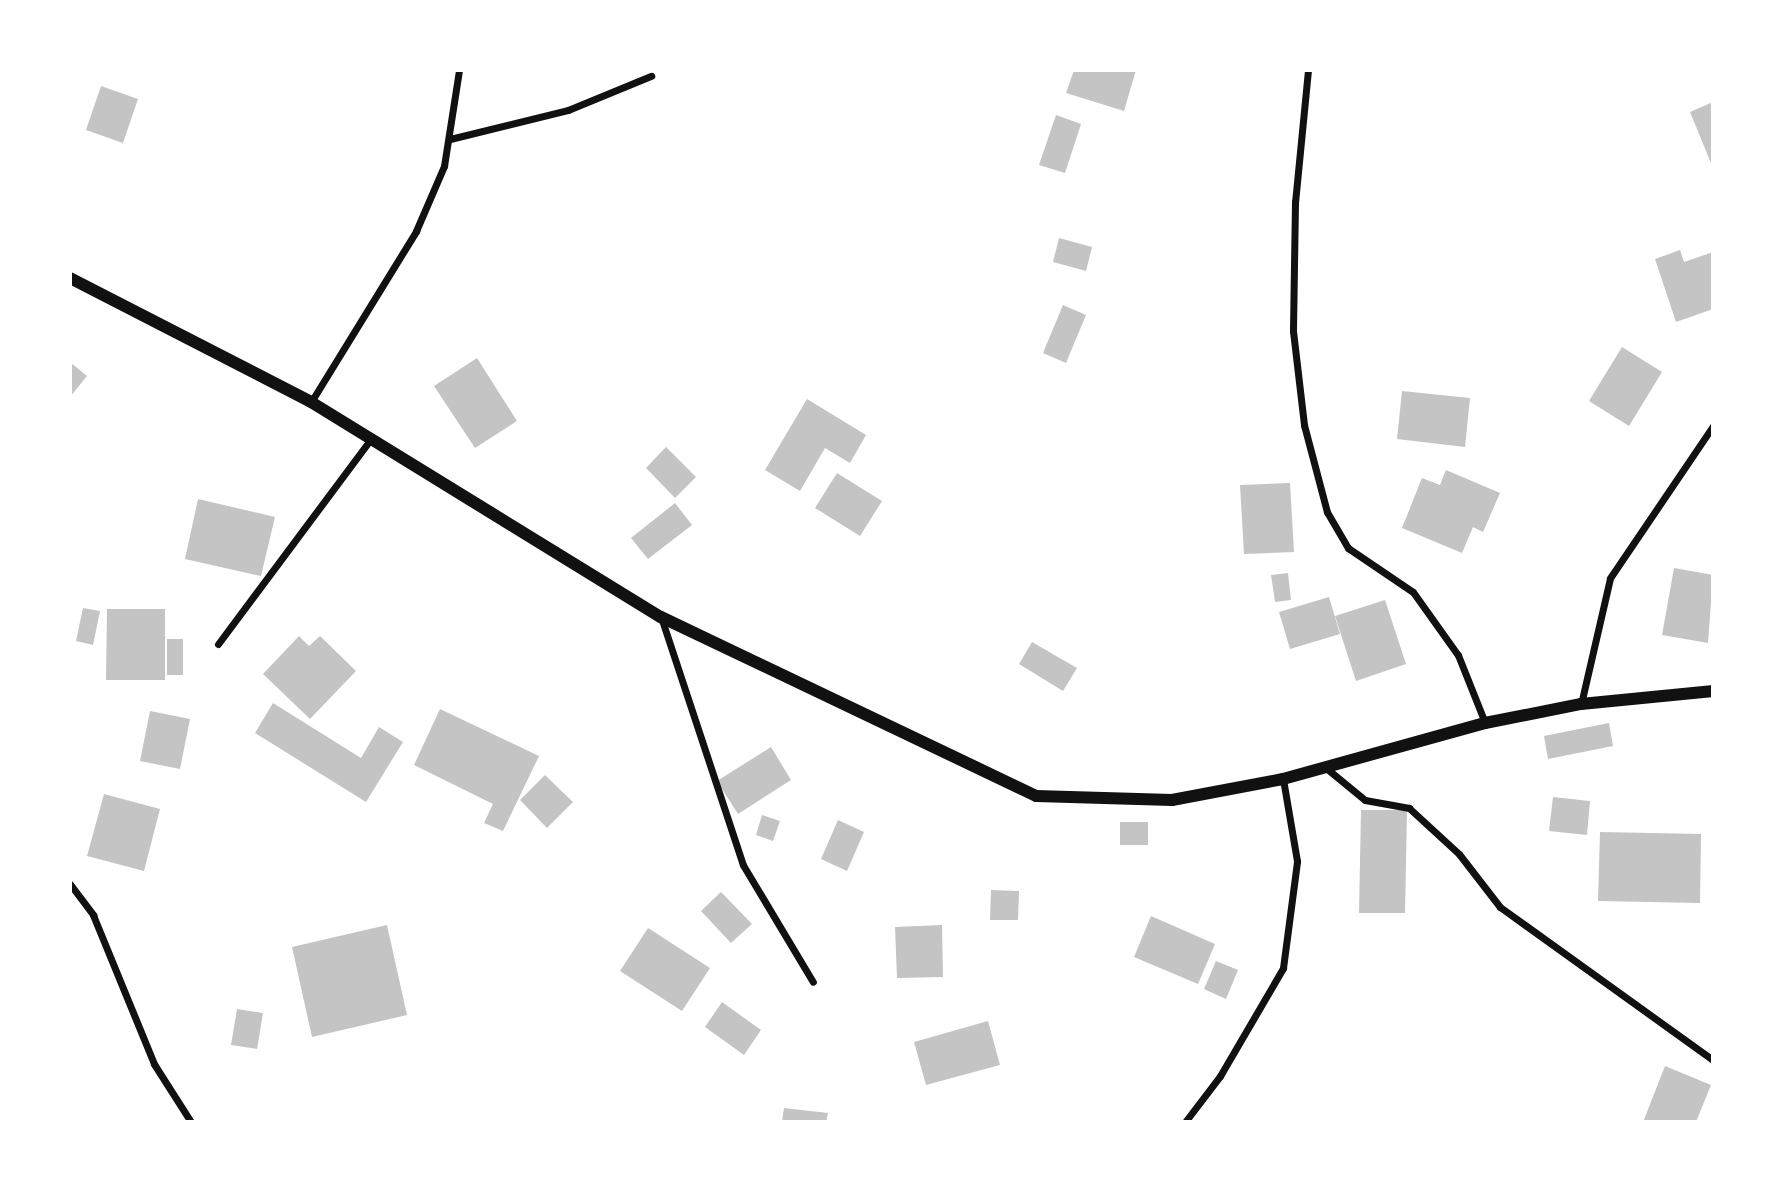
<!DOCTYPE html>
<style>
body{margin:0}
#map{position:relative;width:1783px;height:1192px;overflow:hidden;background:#fff;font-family:Overpass,sans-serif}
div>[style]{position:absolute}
.building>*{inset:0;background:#c4c4c4}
.minor>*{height:7px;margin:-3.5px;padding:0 3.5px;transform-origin:3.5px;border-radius:3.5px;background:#111}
.tertiary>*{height:12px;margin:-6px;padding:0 6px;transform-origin:6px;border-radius:6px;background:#111}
span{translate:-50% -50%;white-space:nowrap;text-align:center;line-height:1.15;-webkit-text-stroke:5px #fff;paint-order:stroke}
.frame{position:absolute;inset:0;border:72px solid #fff;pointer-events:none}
</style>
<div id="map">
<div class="building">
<div style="clip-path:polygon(1074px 70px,1136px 70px,1124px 111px,1066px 93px)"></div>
<div style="clip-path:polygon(101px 86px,138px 99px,123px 143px,86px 130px)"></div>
<div style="clip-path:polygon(1713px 102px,1713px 168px,1690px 112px)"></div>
<div style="clip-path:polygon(1056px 115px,1081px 124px,1065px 173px,1039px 165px)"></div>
<div style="clip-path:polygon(1059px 238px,1092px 247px,1086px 271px,1053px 262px)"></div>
<div style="clip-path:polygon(1680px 250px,1684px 262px,1713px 252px,1713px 309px,1676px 322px,1655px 259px)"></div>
<div style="clip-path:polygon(1063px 305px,1086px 315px,1066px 363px,1043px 353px)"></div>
<div style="clip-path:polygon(1622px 347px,1662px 372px,1629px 426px,1589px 401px)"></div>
<div style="clip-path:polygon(477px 358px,517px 421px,475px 448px,434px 386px)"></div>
<div style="clip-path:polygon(70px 362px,87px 376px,70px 397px)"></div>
<div style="clip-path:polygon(1402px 391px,1470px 398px,1465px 447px,1397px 439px)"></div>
<div style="clip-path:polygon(807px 399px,866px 435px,850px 463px,825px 448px,800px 491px,765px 470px)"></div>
<div style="clip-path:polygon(666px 447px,696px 477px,675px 498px,646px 468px)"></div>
<div style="clip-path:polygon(1446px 470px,1500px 493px,1483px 532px,1473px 527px,1462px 553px,1402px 528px,1422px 478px,1440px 485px)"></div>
<div style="clip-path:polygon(837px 473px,882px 501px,860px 536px,815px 508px)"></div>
<div style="clip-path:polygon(1290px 483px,1294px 552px,1244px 554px,1240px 485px)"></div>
<div style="clip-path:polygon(198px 499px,275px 517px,261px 576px,185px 559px)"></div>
<div style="clip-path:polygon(675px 503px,692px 525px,648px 559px,631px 538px)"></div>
<div style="clip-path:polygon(1674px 568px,1713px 575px,1708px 643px,1662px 635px)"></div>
<div style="clip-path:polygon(1288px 573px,1291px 600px,1275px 602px,1271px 575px)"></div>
<div style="clip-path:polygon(1329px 597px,1340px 634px,1290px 649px,1279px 612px)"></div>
<div style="clip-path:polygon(1385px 600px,1406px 664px,1356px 681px,1335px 616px)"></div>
<div style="clip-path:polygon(83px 608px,100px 611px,93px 645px,76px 641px)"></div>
<div style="clip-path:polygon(107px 609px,165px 609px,165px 680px,106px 680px)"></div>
<div style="clip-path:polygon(299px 636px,309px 646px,320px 636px,356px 671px,310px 719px,263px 674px)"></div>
<div style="clip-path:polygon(167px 639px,183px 639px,183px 675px,167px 675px)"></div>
<div style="clip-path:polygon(1032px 642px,1077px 668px,1063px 691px,1019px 664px)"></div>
<div style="clip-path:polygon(273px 703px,361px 758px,379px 727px,403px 742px,366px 802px,255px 733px)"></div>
<div style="clip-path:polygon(440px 709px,539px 756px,503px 831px,484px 823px,493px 804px,414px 765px)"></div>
<div style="clip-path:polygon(150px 711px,190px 719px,180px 769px,140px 761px)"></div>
<div style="clip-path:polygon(1609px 723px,1613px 746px,1548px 759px,1544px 736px)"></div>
<div style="clip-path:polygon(771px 747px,791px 780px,738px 814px,717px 781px)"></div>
<div style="clip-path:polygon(545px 775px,573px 802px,547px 828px,520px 800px)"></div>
<div style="clip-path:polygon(104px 794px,160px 809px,144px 871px,87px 856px)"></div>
<div style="clip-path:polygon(1553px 797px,1590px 801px,1587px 835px,1549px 831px)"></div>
<div style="clip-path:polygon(1361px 810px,1407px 810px,1405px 913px,1359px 913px)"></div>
<div style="clip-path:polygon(762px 815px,780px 821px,773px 841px,756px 835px)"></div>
<div style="clip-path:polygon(838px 820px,864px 832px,847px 871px,821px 859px)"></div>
<div style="clip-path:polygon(1120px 822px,1148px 822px,1148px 845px,1120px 845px)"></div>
<div style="clip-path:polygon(1600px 832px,1701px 834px,1700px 903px,1598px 901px)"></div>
<div style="clip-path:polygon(991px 890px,1019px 891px,1018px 920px,990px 920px)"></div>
<div style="clip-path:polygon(721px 892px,752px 924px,731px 943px,701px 911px)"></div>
<div style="clip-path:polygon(1151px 916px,1215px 944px,1198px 984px,1134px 957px)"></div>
<div style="clip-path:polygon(387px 925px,407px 1015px,312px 1037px,292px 947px)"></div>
<div style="clip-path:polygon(942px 925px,943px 977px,897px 978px,895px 927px)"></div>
<div style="clip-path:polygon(648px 928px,710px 968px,682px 1011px,620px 971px)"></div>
<div style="clip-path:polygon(1216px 961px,1238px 970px,1226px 999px,1204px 989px)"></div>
<div style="clip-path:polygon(722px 1002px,761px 1030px,744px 1055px,705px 1027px)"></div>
<div style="clip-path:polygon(237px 1009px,263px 1013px,257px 1049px,231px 1045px)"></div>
<div style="clip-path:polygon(988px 1021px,1000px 1065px,926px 1085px,914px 1042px)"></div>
<div style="clip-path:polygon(1665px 1066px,1711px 1085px,1696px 1122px,1643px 1122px)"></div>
<div style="clip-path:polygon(784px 1108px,828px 1113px,826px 1122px,782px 1122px)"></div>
</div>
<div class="minor">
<div style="left:1308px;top:70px;width:133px;rotate:95.6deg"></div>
<div style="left:1295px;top:202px;width:129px;rotate:90.9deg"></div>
<div style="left:1293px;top:331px;width:95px;rotate:83.3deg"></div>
<div style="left:1304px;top:425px;width:90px;rotate:75.2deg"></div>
<div style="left:1327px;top:512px;width:42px;rotate:59.7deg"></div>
<div style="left:1348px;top:548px;width:78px;rotate:34.1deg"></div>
<div style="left:1413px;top:592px;width:77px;rotate:54.5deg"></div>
<div style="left:1458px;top:655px;width:73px;rotate:68.3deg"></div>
<div style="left:450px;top:139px;width:122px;rotate:-13.8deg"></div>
<div style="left:568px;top:110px;width:90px;rotate:-22.3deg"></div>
<div style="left:311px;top:402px;width:201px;rotate:-58.4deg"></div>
<div style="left:416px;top:231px;width:71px;rotate:-66.7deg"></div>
<div style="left:444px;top:166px;width:97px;rotate:-81.1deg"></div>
<div style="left:661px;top:617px;width:261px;rotate:71.7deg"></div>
<div style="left:743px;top:865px;width:136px;rotate:59.1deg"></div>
<div style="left:218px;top:644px;width:256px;rotate:-53.3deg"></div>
<div style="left:1581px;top:704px;width:129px;rotate:-77deg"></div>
<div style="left:1610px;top:578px;width:184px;rotate:-55.9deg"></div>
<div style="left:1326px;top:768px;width:50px;rotate:39.4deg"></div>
<div style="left:1365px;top:800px;width:45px;rotate:10.3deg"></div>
<div style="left:1409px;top:808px;width:68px;rotate:42.6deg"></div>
<div style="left:1459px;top:854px;width:67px;rotate:52.3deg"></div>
<div style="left:1500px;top:907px;width:262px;rotate:35.7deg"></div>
<div style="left:70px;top:884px;width:39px;rotate:53deg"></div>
<div style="left:93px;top:915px;width:161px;rotate:67.7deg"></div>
<div style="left:154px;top:1064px;width:69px;rotate:57.5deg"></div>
<div style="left:1185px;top:1122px;width:58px;rotate:-52.7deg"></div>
<div style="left:1220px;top:1076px;width:125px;rotate:-59.7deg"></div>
<div style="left:1283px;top:968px;width:108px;rotate:-82.5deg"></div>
<div style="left:1297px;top:861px;width:83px;rotate:-99.7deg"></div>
</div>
<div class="tertiary">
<div style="left:70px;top:278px;width:271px;rotate:27.2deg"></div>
<div style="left:311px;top:402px;width:411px;rotate:31.6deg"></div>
<div style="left:661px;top:617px;width:416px;rotate:25.5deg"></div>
<div style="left:1036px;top:796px;width:136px;rotate:1.7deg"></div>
<div style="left:1172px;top:800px;width:113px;rotate:-10.7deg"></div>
<div style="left:1283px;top:779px;width:210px;rotate:-15.5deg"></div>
<div style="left:1485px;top:723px;width:98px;rotate:-11.2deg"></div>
<div style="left:1581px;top:704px;width:133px;rotate:-5.6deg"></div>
</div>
<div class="frame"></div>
</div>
